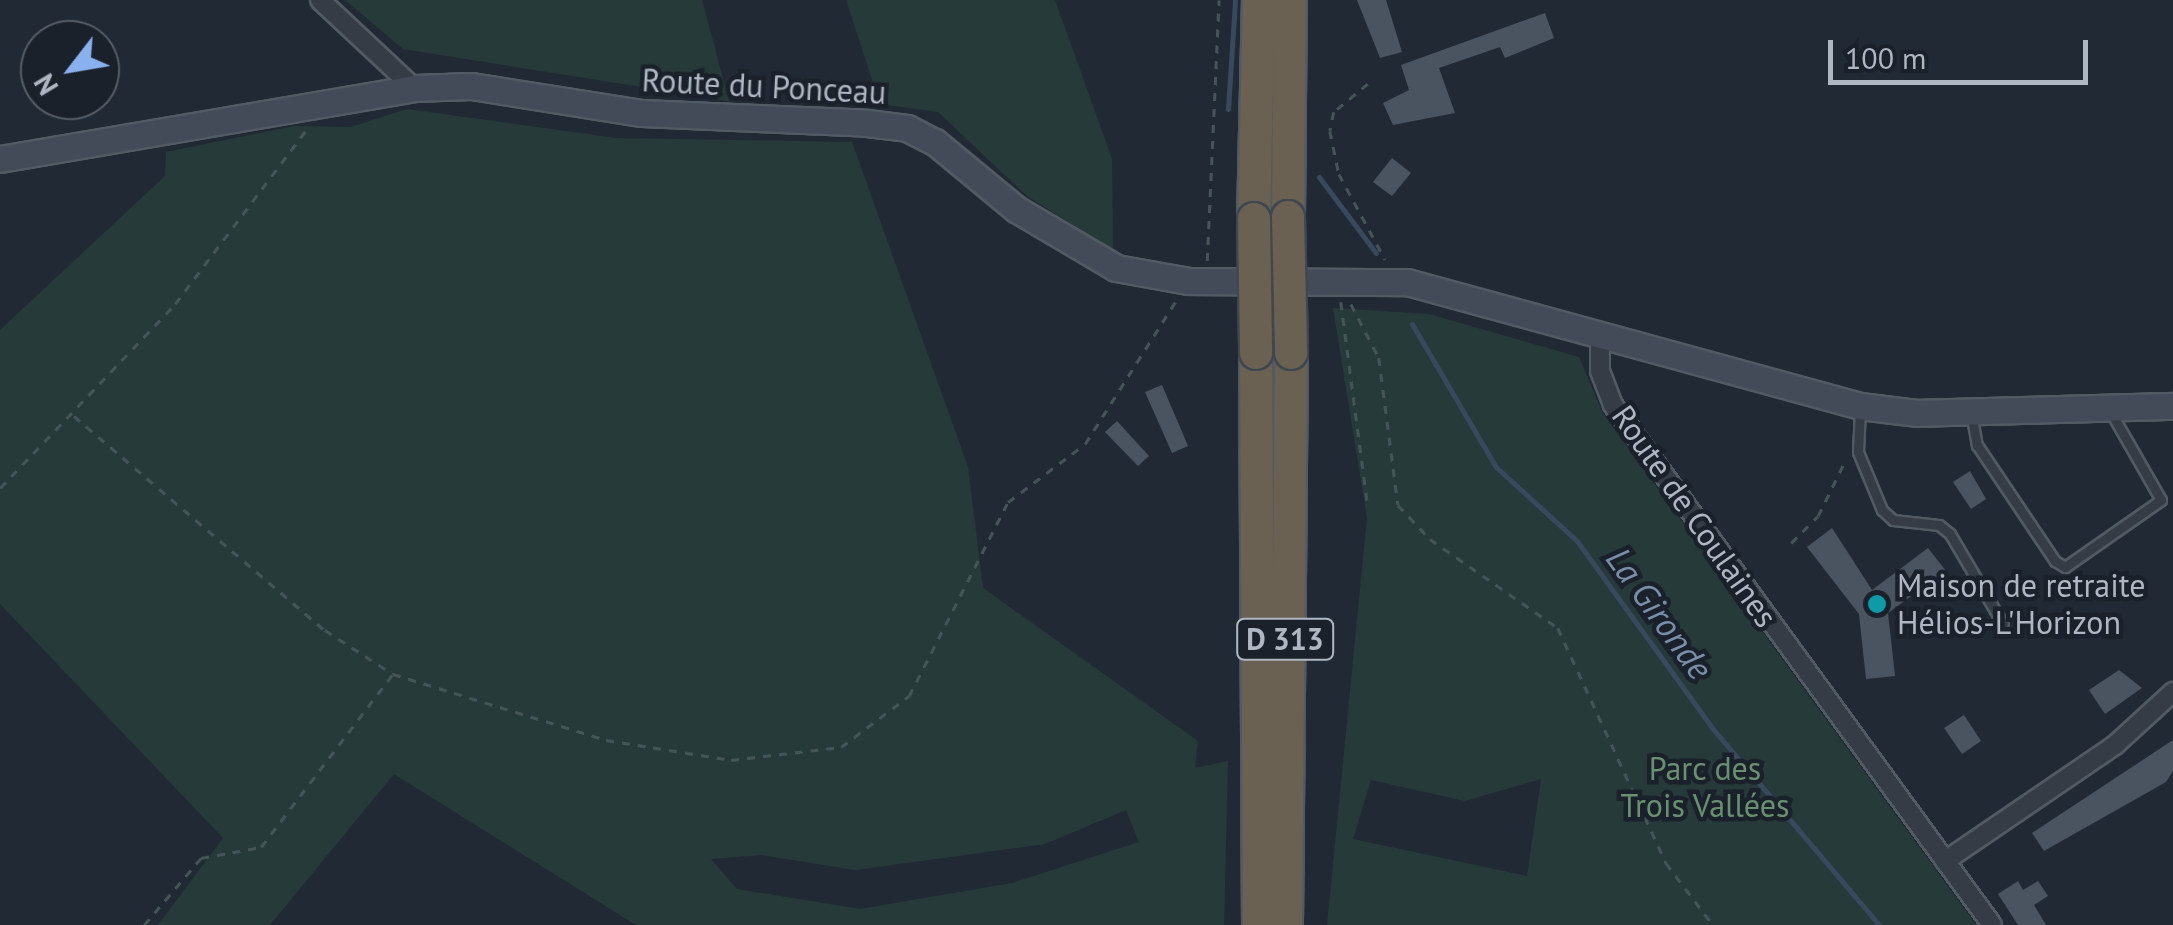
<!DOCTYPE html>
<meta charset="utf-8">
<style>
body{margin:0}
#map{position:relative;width:2173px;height:925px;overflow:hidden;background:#212a34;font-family:"PT Sans",sans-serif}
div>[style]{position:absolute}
.green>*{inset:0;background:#273a3a}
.stream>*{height:5px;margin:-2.5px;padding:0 2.5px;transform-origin:2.5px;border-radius:2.5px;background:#38485d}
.building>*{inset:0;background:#4a5460}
.path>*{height:2.5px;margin-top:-1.25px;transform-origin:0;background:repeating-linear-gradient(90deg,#455557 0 8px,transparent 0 16px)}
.roads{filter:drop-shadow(2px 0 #525a63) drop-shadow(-2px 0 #525a63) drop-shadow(0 2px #525a63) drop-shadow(0 -2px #525a63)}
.lane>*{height:9px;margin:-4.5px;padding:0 4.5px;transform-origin:4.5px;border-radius:4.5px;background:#353c45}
.street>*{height:18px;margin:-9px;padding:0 9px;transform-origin:9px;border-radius:9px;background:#353c45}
.secondary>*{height:25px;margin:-12.5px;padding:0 12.5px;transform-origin:12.5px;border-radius:12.5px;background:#434b58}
.highway>*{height:32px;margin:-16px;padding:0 16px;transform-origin:16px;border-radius:16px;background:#6b6152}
.bridges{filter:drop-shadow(2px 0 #3f4750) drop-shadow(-2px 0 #3f4750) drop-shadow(0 2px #3f4750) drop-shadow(0 -2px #3f4750)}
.highway-bridge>*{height:32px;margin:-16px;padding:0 16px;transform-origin:16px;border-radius:16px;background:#6b6152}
.dots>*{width:28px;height:28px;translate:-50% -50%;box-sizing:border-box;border:5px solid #1a212a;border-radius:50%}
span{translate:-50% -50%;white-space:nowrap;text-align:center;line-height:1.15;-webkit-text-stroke:9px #1a212a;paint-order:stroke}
.shield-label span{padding:2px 8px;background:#1a212a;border:2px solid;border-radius:8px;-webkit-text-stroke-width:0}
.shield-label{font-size:30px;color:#afb7c2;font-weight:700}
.street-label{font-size:32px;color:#afb7c2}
.poi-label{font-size:32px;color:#afb7c2}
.left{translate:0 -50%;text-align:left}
.park-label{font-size:32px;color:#699071}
.water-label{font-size:35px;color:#798ea8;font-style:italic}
.north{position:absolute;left:20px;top:20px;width:100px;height:100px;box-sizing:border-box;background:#1a212a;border:2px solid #565d67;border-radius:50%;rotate:239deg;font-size:28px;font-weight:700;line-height:40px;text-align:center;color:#afb7c2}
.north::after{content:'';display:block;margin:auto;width:35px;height:45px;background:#88b1ed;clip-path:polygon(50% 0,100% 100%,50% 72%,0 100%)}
.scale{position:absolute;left:1828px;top:40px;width:260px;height:45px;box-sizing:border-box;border:5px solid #afb7c2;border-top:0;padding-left:12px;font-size:30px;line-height:35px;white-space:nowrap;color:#afb7c2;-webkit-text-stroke:8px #1a212a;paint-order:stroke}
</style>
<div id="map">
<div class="green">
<div style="clip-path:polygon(345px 0,702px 0,729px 101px,403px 49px)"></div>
<div style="clip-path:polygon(846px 0,1055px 0,1112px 159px,1113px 250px,1027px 196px,938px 112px,880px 104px)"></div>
<div style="clip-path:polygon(evenodd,407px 109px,616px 138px,852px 142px,968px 467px,983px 588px,1198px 741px,1195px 768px,1228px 761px,1224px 925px,636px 925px,394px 774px,270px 925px,158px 925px,223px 838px,0 604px,0 330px,165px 176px,166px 152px,294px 126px,351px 127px,407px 109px,1126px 810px,1139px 842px,1012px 883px,860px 909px,737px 889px,711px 859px,762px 855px,855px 870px,1045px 844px,1126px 810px)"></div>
<div style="clip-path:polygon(evenodd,1333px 308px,1429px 314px,1579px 357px,1602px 412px,1976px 925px,1327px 925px,1367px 518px,1333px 308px,1541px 779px,1527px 876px,1353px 839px,1371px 780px,1465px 801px,1541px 779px)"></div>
</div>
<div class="stream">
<div style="left:1228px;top:109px;width:109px;rotate:-86.3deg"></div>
<div style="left:1319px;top:177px;width:95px;rotate:53.1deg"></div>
<div style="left:1412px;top:324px;width:166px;rotate:59.6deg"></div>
<div style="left:1496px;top:467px;width:110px;rotate:42.4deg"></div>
<div style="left:1577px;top:541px;width:232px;rotate:54.1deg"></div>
<div style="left:1713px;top:729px;width:257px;rotate:49.7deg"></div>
</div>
<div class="building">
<div style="clip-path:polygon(1357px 0,1386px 0,1402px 52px,1380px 58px)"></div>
<div style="clip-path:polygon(1545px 13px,1554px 38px,1505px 58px,1500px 47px,1439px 68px,1455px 113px,1393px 125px,1383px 103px,1409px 90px,1401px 65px)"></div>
<div style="clip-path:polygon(1392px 158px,1411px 173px,1392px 196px,1373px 182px)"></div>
<div style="clip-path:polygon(1162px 385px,1188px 446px,1172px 453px,1145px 392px)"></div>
<div style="clip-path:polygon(1117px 421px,1149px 456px,1138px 466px,1105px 432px)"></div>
<div style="clip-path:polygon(1970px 471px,1986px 499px,1971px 509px,1953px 482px)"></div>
<div style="clip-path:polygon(1832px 528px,1872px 590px,1928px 548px,1946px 571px,1888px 613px,1895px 676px,1866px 679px,1859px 614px,1807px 547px)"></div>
<div style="clip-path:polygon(2119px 670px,2142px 688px,2105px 714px,2089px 690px)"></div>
<div style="clip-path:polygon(1964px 715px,1981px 741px,1962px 754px,1944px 728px)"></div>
<div style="clip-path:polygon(2173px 740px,2173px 771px,2166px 782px,2044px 851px,2032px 833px)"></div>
<div style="clip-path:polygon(2018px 881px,2023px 890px,2038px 881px,2048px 896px,2034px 905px,2046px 925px,2018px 925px,1998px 894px)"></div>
</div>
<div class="path">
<div style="left:1368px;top:84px;width:44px;rotate:140.5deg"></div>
<div style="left:1334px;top:112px;width:19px;rotate:102deg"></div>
<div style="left:1330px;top:131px;width:44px;rotate:78.2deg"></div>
<div style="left:1339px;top:174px;width:97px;rotate:61.6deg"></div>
<div style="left:1207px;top:261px;width:261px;rotate:-87.4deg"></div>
<div style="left:1341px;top:302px;width:206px;rotate:82.5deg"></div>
<div style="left:1351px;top:304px;width:61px;rotate:62.6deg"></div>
<div style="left:1379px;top:358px;width:148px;rotate:82.6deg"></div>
<div style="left:1398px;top:505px;width:47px;rotate:46.7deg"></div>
<div style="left:1430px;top:539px;width:156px;rotate:34.8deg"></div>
<div style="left:1558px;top:628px;width:259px;rotate:65.3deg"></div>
<div style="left:1666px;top:863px;width:78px;rotate:52.8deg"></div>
<div style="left:74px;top:416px;width:330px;rotate:40.5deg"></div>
<div style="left:325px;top:630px;width:81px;rotate:32.9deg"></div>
<div style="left:393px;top:674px;width:223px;rotate:17.2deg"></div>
<div style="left:606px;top:740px;width:127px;rotate:9.1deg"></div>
<div style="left:731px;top:760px;width:111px;rotate:-6.7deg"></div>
<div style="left:841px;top:747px;width:85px;rotate:-36.9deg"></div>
<div style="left:909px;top:696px;width:218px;rotate:-63deg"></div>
<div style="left:1008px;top:502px;width:96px;rotate:-37deg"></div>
<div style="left:1085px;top:444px;width:172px;rotate:-57.6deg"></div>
<div style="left:0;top:488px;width:254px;rotate:-46.4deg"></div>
<div style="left:175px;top:304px;width:219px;rotate:-53deg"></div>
<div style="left:1791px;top:543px;width:38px;rotate:-45deg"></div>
<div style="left:1818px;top:516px;width:61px;rotate:-63.9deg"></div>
<div style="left:144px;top:925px;width:88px;rotate:-49.6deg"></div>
<div style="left:201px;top:858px;width:61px;rotate:-10.4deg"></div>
<div style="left:261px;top:847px;width:216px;rotate:-52.7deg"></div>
</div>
<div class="roads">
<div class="lane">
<div style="left:1860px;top:409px;width:43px;rotate:92.7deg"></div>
<div style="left:1858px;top:452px;width:63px;rotate:67.5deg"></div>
<div style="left:1882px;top:510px;width:15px;rotate:42deg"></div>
<div style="left:1893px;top:520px;width:46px;rotate:6.2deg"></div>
<div style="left:1939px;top:525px;width:14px;rotate:39deg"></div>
<div style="left:1950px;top:534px;width:104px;rotate:59.5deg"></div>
<div style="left:1971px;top:412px;width:34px;rotate:80deg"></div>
<div style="left:1977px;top:445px;width:140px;rotate:56.1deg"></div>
<div style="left:2055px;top:561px;width:12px;rotate:31deg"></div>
<div style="left:2065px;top:567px;width:117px;rotate:-34.9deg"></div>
<div style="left:2161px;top:500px;width:103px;rotate:-119.8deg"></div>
</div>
<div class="street">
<div style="left:320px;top:0;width:129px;rotate:43.1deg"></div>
<div style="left:1600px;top:334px;width:37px;rotate:90deg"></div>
<div style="left:1600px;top:371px;width:36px;rotate:69deg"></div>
<div style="left:1613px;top:405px;width:643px;rotate:53.91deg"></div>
<div style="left:1945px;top:861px;width:206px;rotate:-34.3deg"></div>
<div style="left:2115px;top:745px;width:79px;rotate:-42.4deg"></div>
</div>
<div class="secondary">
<div style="left:0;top:159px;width:420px;rotate:-9.7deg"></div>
<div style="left:414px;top:88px;width:57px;rotate:-2deg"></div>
<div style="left:471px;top:86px;width:173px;rotate:9deg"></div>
<div style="left:642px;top:113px;width:225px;rotate:2.5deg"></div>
<div style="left:867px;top:123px;width:40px;rotate:7.1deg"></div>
<div style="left:907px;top:128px;width:31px;rotate:27deg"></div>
<div style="left:935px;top:142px;width:105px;rotate:39.6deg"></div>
<div style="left:1016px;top:209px;width:116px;rotate:30.5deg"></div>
<div style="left:1116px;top:268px;width:73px;rotate:10.2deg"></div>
<div style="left:1188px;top:281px;width:219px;rotate:0.3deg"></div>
<div style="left:1407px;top:282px;width:470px;rotate:15.3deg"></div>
<div style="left:1860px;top:406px;width:57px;rotate:7deg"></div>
<div style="left:1917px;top:413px;width:256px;rotate:-1.6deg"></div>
</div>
<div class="highway">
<div style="left:1288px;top:217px;width:217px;rotate:-89.5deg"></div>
<div style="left:1254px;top:219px;width:219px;rotate:-88.7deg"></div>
<div style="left:1256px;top:353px;width:572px;rotate:89.7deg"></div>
<div style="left:1286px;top:925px;width:572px;rotate:-89.5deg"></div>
</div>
</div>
<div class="bridges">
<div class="highway-bridge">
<div style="left:1288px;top:217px;width:136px;rotate:88.7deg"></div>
<div style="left:1254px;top:219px;width:134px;rotate:89.1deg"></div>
</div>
</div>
<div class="dots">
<div style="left:1877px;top:604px;background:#0f9aa8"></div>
</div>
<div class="shield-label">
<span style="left:1285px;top:639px">D 313</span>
</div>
<div class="street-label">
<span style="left:764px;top:86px;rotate:3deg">Route du Ponceau</span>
<span style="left:1695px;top:516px;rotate:55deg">Route de Coulaines</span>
</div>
<div class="poi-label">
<span class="left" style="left:1897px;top:604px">Maison de retraite<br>Hélios-L'Horizon</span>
</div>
<div class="park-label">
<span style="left:1705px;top:787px">Parc des<br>Trois Vallées</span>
</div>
<div class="water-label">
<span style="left:1660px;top:613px;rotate:54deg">La Gironde</span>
</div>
<div class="north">N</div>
<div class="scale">100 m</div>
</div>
